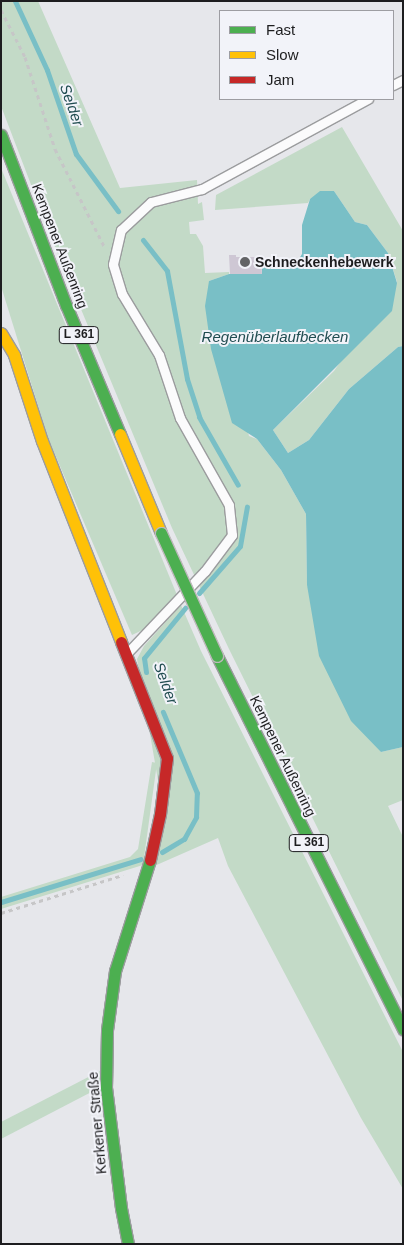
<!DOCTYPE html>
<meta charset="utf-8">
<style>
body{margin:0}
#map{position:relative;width:404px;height:1245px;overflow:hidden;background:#e6e7eb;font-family:Helvetica,sans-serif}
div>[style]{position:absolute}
.green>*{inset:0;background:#c3dac7}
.water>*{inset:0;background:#79bfc6}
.stream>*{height:5px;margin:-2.5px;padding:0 2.5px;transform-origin:2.5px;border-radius:2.5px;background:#79bfc6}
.building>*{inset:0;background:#cec7d4}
.path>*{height:3px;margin-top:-1.5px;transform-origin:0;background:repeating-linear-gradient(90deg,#c6c6c7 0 4px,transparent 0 8px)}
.roads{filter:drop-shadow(1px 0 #9b9c9e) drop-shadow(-1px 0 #9b9c9e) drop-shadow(0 1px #9b9c9e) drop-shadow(0 -1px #9b9c9e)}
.lane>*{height:9px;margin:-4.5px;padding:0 4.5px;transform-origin:4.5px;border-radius:4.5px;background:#fbfbfc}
.fast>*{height:11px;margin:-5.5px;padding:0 5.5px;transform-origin:5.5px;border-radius:5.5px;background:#4caf50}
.slow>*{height:11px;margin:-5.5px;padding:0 5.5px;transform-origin:5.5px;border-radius:5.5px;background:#ffc107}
.jam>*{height:11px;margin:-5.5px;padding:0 5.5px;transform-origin:5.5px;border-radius:5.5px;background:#c62828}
.bridges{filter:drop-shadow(1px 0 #bdb8bb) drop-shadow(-1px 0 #bdb8bb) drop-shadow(0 1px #bdb8bb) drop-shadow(0 -1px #bdb8bb)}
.fast-bridge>*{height:11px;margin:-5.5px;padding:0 5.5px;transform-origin:5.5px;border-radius:5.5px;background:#4caf50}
.dots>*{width:14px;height:14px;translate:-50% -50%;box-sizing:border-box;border:2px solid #f2f3f9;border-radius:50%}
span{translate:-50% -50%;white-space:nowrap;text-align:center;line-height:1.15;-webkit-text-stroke:4px #f2f3f9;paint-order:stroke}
.shield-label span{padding:1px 4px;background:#f2f3f9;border:1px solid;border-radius:4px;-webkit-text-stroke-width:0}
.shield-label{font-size:12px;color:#1d1d1f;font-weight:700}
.street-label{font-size:14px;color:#1d1d1f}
.poi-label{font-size:14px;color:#1d1d1f;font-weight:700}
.left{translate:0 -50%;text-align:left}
.water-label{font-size:15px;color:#214d51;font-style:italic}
.frame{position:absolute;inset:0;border:2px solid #1d1d1f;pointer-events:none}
.legend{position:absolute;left:219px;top:10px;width:175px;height:90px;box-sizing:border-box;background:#f2f3f9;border:1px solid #9d9da2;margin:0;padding:6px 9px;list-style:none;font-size:15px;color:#1d1d1f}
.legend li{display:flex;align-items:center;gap:10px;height:25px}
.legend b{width:25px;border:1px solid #9d9da2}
</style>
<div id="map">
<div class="green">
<div style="clip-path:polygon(1px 1px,38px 1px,120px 188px,197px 180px,198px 204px,202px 202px,204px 220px,189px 222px,190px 234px,196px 234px,203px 246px,205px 273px,229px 272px,229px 274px,209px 281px,249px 436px,257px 439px,281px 470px,306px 514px,307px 585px,381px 752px,403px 747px,403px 800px,388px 806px,403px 837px,403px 1001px,229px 649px,172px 528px,51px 237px,1px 106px)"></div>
<div style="clip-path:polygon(342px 127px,403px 231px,403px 346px,398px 347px,349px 389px,309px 440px,288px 453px,273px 430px,334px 371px,397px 282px,388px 253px,367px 225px,355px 222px,334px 191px,310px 199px,308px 203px,215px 210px,216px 195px)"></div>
<div style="clip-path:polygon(1px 168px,177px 595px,149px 627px,132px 635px,48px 438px,1px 286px)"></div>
<div style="clip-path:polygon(181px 605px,201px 651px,403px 1052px,403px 1189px,361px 1118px,228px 866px,218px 838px,152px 867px,164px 815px,137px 659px,144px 646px)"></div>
<div style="clip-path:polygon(152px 762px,157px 763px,143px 865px,1px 909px,1px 897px,130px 857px,138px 849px)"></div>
<div style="clip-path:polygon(102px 1070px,101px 1087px,1px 1139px,1px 1122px)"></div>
</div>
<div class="water">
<div style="clip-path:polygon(320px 191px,334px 191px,355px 222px,367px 225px,388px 253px,397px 283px,392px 311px,273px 430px,288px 453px,309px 440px,349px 389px,398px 347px,403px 346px,403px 747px,381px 752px,351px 721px,319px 656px,307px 585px,306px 514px,281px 470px,257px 439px,232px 423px,211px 349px,205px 306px,209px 281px,229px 274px,262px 274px,262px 266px,296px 264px,302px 254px,302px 225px,310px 199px)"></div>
</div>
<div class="stream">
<div style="left:15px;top:1px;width:76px;rotate:65.1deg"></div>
<div style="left:47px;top:70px;width:89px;rotate:71deg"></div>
<div style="left:76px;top:154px;width:71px;rotate:53.6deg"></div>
<div style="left:143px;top:240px;width:39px;rotate:52deg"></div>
<div style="left:167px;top:271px;width:110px;rotate:79.5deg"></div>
<div style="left:187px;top:379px;width:40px;rotate:72deg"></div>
<div style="left:199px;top:417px;width:78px;rotate:60.2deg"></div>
<div style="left:199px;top:593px;width:62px;rotate:-48.9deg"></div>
<div style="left:240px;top:546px;width:40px;rotate:-80deg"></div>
<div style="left:146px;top:672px;width:14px;rotate:-98deg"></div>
<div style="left:144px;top:658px;width:65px;rotate:-50.6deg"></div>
<div style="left:162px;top:852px;width:26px;rotate:-31deg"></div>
<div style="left:184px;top:839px;width:25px;rotate:-61deg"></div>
<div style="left:196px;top:817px;width:24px;rotate:-88deg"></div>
<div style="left:197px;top:793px;width:88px;rotate:-112.8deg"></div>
<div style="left:1px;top:902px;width:146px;rotate:-17.1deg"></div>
</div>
<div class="building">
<div style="clip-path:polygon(229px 255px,236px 255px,236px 257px,261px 257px,262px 274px,230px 274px)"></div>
</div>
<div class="path">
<div style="left:1px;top:10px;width:53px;rotate:62.9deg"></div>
<div style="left:25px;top:57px;width:97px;rotate:71.9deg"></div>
<div style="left:55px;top:149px;width:109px;rotate:63.2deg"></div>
<div style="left:1px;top:913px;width:128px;rotate:-17.3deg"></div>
</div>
<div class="roads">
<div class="lane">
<div style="left:393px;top:85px;width:11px;rotate:-27deg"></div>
<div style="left:129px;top:651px;width:110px;rotate:-46.5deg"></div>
<div style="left:205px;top:571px;width:45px;rotate:-53.1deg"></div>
<div style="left:232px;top:535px;width:30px;rotate:-96deg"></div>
<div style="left:229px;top:505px;width:100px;rotate:-119.4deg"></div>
<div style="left:180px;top:418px;width:66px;rotate:-108.4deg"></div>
<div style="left:159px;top:355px;width:71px;rotate:-121.2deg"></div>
<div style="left:122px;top:294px;width:31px;rotate:-107deg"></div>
<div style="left:113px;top:264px;width:35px;rotate:-77deg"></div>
<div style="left:121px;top:230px;width:41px;rotate:-43deg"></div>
<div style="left:151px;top:202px;width:53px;rotate:-14.3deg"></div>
<div style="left:202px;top:189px;width:189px;rotate:-28.5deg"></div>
</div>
<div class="fast">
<div style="left:1px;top:135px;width:182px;rotate:69.1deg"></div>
<div style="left:66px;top:305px;width:140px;rotate:67.3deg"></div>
<div style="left:217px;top:656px;width:417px;rotate:63.5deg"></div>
<div style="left:128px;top:1244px;width:37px;rotate:-101deg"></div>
<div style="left:121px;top:1208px;width:121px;rotate:-97.1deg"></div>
<div style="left:106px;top:1088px;width:58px;rotate:-89deg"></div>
<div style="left:107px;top:1030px;width:60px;rotate:-82.3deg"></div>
<div style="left:115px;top:971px;width:116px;rotate:-72.5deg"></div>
</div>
<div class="slow">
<div style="left:1px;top:333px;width:26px;rotate:59deg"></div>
<div style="left:14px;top:355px;width:90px;rotate:72deg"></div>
<div style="left:42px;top:441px;width:216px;rotate:68.5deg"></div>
<div style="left:120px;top:434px;width:107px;rotate:67.5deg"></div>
</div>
<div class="jam">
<div style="left:121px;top:642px;width:125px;rotate:68.4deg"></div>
<div style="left:167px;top:758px;width:56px;rotate:97.1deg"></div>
<div style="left:160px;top:814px;width:47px;rotate:102.3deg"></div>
</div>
</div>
<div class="bridges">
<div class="fast-bridge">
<div style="left:161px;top:533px;width:135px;rotate:65.5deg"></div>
</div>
</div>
<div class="dots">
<div style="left:245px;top:262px;background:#636466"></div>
</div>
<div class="shield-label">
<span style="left:79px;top:335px">L 361</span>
<span style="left:309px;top:843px">L 361</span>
</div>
<div class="street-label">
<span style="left:60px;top:246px;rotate:69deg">Kempener Außenring</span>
<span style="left:283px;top:756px;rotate:64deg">Kempener Außenring</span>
<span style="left:97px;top:1123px;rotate:-95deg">Kerkener Straße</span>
</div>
<div class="poi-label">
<span class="left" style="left:255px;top:262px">Schneckenhebewerk</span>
</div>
<div class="water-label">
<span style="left:72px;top:105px;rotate:71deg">Selder</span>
<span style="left:275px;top:337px">Regenüberlaufbecken</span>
<span style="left:166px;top:683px;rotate:70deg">Selder</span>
</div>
<div class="frame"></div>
<ul class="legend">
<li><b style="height:6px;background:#4caf50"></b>Fast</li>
<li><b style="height:6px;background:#ffc107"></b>Slow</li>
<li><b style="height:6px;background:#c62828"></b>Jam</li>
</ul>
</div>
